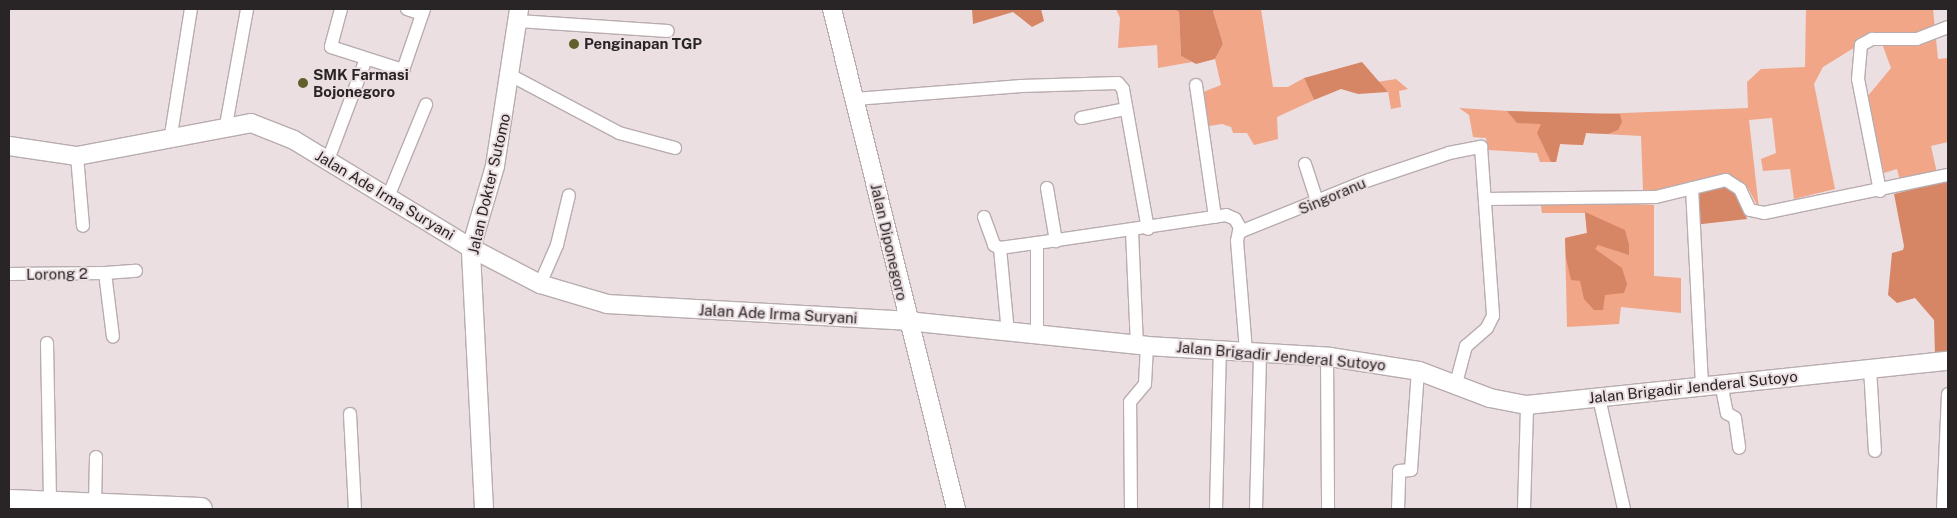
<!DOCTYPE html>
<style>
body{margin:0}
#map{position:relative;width:1957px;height:518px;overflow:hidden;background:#ebdfe2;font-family:"Public Sans",sans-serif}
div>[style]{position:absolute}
.green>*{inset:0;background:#f1a688}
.forest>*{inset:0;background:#d68665}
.roads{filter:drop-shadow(1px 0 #b8acaf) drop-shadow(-1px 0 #b8acaf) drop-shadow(0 1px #b8acaf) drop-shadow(0 -1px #b8acaf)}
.street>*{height:12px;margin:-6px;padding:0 6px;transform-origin:6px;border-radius:6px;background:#fff}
.secondary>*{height:18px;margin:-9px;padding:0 9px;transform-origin:9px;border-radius:9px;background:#fff}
.highway>*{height:22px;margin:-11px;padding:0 11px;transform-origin:11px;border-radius:11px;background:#fff}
.dots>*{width:14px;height:14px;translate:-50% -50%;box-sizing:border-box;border:2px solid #ebdfe2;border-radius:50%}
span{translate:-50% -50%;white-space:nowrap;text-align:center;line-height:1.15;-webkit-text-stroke:4px #ebdfe2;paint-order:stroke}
.poi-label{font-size:15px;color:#292425;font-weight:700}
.left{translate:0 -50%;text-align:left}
.street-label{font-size:15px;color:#292425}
.frame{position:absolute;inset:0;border:10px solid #292425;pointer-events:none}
</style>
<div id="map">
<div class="green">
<div style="clip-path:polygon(1116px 9px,1174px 9px,1179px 12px,1181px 56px,1192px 62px,1158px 68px,1157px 45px,1118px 48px,1120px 18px)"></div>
<div style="clip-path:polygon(1216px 9px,1261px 9px,1273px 87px,1288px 87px,1304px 78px,1314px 100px,1277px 117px,1278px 139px,1254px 145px,1247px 133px,1233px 133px,1231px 127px,1222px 124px,1209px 126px,1203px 92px,1221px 85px,1215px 59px,1223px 44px,1213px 11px)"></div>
<div style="clip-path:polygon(1933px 9px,1938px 59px,1948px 58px,1948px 142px,1931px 146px,1937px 173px,1900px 181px,1897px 169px,1884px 173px,1867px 97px,1891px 68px,1878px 33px,1823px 67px,1814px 84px,1835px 189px,1794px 199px,1790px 169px,1763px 171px,1761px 159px,1776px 153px,1772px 118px,1749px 120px,1759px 209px,1748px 188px,1729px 175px,1659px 191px,1643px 190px,1641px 136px,1586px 133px,1583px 145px,1560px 144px,1556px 162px,1540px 162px,1537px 153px,1488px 150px,1486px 138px,1473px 137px,1469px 115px,1459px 108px,1575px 115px,1748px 108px,1747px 82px,1761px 69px,1805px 67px,1806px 10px)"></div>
<div style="clip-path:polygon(1396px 79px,1408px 89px,1399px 91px,1401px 107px,1391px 109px,1388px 92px,1377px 82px)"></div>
<div style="clip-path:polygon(1540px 200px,1654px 205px,1654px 276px,1681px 278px,1681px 313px,1621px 307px,1619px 324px,1567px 327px,1565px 238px,1587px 233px,1585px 213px,1542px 213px)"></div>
</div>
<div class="forest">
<div style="clip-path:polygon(972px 9px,1041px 9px,1044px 21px,1032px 27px,1013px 12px,973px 24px)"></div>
<div style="clip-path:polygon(1174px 9px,1216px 9px,1213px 11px,1223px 44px,1215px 59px,1196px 64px,1181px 56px,1179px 12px)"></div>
<div style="clip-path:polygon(1362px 62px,1388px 92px,1358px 94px,1341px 89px,1314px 100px,1304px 78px)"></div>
<div style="clip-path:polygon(1507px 111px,1620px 114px,1622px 122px,1618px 130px,1608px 134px,1586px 133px,1583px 145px,1560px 144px,1556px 162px,1551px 162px,1537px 133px,1541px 124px,1517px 123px)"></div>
<div style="clip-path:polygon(1948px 181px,1948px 354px,1935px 355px,1934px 320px,1915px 298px,1897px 303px,1888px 295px,1892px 253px,1903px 250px,1904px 246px,1894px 194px)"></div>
<div style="clip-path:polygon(1716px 184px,1734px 190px,1747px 219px,1693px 225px,1694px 193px)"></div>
<div style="clip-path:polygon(1585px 212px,1625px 230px,1629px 245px,1629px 255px,1598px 245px,1595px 249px,1622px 268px,1627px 284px,1624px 293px,1605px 295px,1603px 310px,1594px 310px,1584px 299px,1580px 281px,1571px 280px,1566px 258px,1565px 238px,1587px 233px)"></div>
</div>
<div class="roads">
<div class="street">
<div style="left:341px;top:9px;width:39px;rotate:105deg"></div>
<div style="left:331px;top:47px;width:76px;rotate:17.7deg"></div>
<div style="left:403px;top:70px;width:65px;rotate:-71deg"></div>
<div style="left:407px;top:9px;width:16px;rotate:18deg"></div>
<div style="left:518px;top:21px;width:150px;rotate:3.8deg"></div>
<div style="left:512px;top:76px;width:121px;rotate:28deg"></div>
<div style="left:619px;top:133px;width:58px;rotate:15deg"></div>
<div style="left:1196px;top:85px;width:133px;rotate:81.8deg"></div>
<div style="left:855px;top:99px;width:167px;rotate:-4.5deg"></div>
<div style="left:1021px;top:86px;width:97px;rotate:-1.8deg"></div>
<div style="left:1118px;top:83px;width:8px;rotate:50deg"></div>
<div style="left:1123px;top:89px;width:142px;rotate:79.9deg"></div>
<div style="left:1081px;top:118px;width:46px;rotate:-11.3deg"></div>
<div style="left:226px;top:125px;width:118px;rotate:-79.7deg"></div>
<div style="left:170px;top:141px;width:134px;rotate:-81deg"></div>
<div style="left:77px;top:156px;width:70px;rotate:85.1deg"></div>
<div style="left:328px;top:160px;width:108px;rotate:-69.4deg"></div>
<div style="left:1305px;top:164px;width:39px;rotate:72deg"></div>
<div style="left:1047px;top:188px;width:54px;rotate:80.4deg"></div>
<div style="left:1692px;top:188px;width:198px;rotate:87.1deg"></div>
<div style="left:1880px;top:191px;width:114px;rotate:-101.1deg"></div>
<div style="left:1858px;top:79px;width:34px;rotate:-85deg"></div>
<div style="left:1861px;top:45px;width:13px;rotate:-29deg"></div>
<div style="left:1872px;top:39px;width:45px"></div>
<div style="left:1917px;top:39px;width:33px;rotate:-21deg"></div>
<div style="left:388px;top:197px;width:100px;rotate:-67.6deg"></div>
<div style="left:1487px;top:199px;width:169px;rotate:-0.7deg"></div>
<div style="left:1656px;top:197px;width:72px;rotate:-13.7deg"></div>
<div style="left:1726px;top:180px;width:17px;rotate:33deg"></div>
<div style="left:1740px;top:189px;width:23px;rotate:65deg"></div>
<div style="left:1750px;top:210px;width:14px;rotate:12deg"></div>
<div style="left:1764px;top:213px;width:188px;rotate:-11.7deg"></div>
<div style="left:984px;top:217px;width:30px;rotate:70deg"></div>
<div style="left:994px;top:245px;width:7px;rotate:27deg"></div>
<div style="left:1132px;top:231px;width:113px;rotate:87.5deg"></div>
<div style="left:1239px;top:231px;width:10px;rotate:101deg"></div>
<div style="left:1237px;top:241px;width:109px;rotate:85.3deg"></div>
<div style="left:105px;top:273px;width:31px;rotate:-4deg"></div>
<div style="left:9px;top:274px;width:96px;rotate:-0.6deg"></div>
<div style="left:105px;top:273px;width:64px;rotate:82.9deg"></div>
<div style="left:540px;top:284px;width:43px;rotate:-66.4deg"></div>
<div style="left:557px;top:245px;width:51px;rotate:-76.5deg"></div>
<div style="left:1008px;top:333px;width:85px;rotate:-95.4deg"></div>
<div style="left:1000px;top:248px;width:37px;rotate:-8deg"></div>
<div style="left:1037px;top:336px;width:93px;rotate:-90deg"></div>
<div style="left:1037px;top:243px;width:191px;rotate:-8.4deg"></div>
<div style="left:1226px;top:215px;width:10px;rotate:24deg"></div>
<div style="left:1235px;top:219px;width:14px;rotate:60deg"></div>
<div style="left:1242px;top:231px;width:137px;rotate:-21.9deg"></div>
<div style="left:1369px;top:180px;width:84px;rotate:-18.6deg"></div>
<div style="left:1449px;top:153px;width:33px;rotate:-11deg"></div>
<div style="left:1481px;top:147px;width:169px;rotate:85.9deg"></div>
<div style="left:1493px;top:316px;width:13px;rotate:117deg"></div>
<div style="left:1487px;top:328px;width:28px;rotate:139deg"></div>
<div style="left:1466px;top:346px;width:38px;rotate:105deg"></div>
<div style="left:47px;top:343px;width:160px;rotate:88.9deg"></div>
<div style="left:1327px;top:357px;width:152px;rotate:89.6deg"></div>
<div style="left:1870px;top:368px;width:83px;rotate:86.6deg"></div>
<div style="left:1721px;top:383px;width:31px;rotate:79deg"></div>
<div style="left:1727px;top:413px;width:9px;rotate:32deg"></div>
<div style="left:1735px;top:418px;width:30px;rotate:82deg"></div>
<div style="left:1599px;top:398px;width:114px;rotate:77.3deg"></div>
<div style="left:350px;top:414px;width:95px;rotate:87deg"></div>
<div style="left:95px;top:505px;width:48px;rotate:-88.8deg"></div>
<div style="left:1131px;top:509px;width:107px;rotate:-90.5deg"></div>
<div style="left:1130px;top:402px;width:23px;rotate:-50deg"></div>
<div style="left:1145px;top:384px;width:38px;rotate:-87deg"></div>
<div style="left:1216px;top:509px;width:161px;rotate:-88.6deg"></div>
<div style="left:1256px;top:509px;width:157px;rotate:-88.5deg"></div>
<div style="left:1398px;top:509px;width:38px;rotate:-88deg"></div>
<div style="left:1399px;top:471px;width:12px;rotate:-5deg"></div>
<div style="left:1411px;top:470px;width:100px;rotate:-86deg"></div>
<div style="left:1524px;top:509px;width:104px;rotate:-88.3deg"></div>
<div style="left:1943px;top:509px;width:115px;rotate:-87.5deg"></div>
</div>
<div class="secondary">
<div style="left:832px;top:9px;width:515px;rotate:76.07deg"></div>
<div style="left:9px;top:146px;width:69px;rotate:8.4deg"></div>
<div style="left:77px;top:156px;width:177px;rotate:-10.7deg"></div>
<div style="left:251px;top:123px;width:46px;rotate:21.6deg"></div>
<div style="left:294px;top:140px;width:207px;rotate:31.4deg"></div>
<div style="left:471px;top:248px;width:78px;rotate:27.6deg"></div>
<div style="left:540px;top:284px;width:70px;rotate:16.6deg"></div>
<div style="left:607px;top:304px;width:300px;rotate:3.2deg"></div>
<div style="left:907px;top:321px;width:241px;rotate:5.9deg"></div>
<div style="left:1147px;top:346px;width:183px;rotate:3.4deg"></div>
<div style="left:1330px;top:357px;width:90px;rotate:8.9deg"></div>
<div style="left:1419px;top:371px;width:76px;rotate:20.8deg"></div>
<div style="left:1490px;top:398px;width:38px;rotate:11deg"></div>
<div style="left:1527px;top:405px;width:423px;rotate:-6deg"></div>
<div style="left:484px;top:509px;width:261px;rotate:-92.9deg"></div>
<div style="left:471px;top:248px;width:85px;rotate:-73.7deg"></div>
<div style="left:495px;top:166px;width:159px;rotate:-81.3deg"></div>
</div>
<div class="highway">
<div style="left:9px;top:501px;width:192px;rotate:2.4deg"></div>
</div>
</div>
<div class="dots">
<div style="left:574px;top:44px;background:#615f2c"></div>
<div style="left:303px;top:83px;background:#615f2c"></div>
</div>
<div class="poi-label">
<span class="left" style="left:584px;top:44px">Penginapan TGP</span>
<span class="left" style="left:313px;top:83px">SMK Farmasi<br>Bojonegoro</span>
</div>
<div class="street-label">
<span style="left:489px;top:184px;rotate:-77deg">Jalan Dokter Sutomo</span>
<span style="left:385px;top:195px;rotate:31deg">Jalan Ade Irma Suryani</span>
<span style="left:1332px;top:196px;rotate:-23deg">Singoranu</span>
<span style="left:889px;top:242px;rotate:77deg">Jalan Diponegoro</span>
<span style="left:57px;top:274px;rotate:-1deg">Lorong 2</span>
<span style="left:778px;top:314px;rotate:3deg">Jalan Ade Irma Suryani</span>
<span style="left:1281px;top:356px;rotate:5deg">Jalan Brigadir Jenderal Sutoyo</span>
<span style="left:1693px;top:387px;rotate:-6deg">Jalan Brigadir Jenderal Sutoyo</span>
</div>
<div class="frame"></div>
</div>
